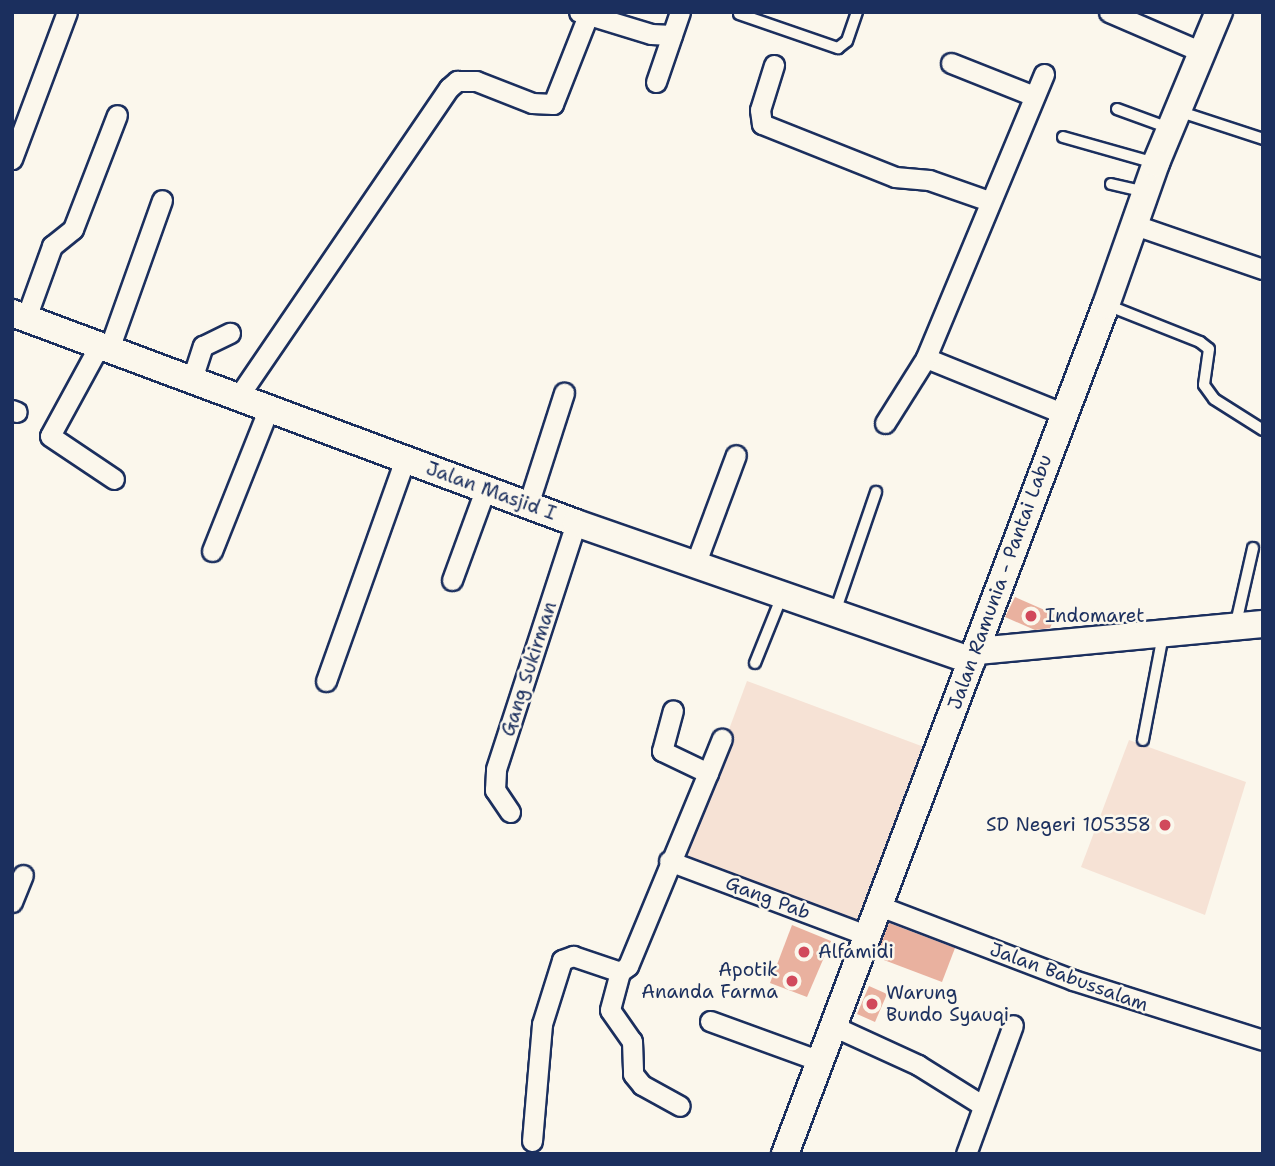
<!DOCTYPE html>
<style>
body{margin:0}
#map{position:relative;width:1275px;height:1166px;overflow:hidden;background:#fbf7ec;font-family:"Shantell Sans",sans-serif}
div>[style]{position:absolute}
.built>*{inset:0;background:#f6e2d5}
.building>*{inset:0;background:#e9b19f}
.roads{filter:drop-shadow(2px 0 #1b2f5e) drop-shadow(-2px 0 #1b2f5e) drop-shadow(0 2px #1b2f5e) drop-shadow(0 -2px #1b2f5e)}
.lane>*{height:10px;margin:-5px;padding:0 5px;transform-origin:5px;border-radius:5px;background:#fbf7ec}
.street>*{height:19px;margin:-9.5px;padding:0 9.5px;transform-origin:9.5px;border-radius:9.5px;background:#fbf7ec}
.secondary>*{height:26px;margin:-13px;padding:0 13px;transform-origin:13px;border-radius:13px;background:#fbf7ec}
.dots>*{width:19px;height:19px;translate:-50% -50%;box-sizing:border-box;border:4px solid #fbf7ec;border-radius:50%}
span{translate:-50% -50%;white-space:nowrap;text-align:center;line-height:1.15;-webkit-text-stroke:5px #fbf7ec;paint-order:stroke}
.street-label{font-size:19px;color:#1b2f5e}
.poi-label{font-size:19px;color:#1b2f5e}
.left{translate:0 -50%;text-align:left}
.right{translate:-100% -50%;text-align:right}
.frame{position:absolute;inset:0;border:14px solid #1b2f5e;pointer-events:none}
</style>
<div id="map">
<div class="built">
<div style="clip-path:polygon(747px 681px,924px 747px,859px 922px,682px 856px)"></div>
<div style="clip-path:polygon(1129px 740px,1246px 782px,1205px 915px,1081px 867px)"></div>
</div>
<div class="building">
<div style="clip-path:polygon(1015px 597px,1056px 615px,1050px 628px,1035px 630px,1005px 617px)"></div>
<div style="clip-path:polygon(889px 923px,955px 948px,942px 982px,876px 957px)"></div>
<div style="clip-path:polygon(792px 925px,831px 941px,807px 997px,770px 983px)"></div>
<div style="clip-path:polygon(869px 986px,887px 994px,875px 1022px,857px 1014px)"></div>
</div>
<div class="roads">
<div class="lane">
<div style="left:739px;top:14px;width:105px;rotate:19deg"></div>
<div style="left:838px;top:48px;width:11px;rotate:-38deg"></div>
<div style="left:847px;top:41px;width:31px;rotate:-71deg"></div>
<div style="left:1117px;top:109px;width:55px;rotate:20.1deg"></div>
<div style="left:1181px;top:112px;width:86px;rotate:18.2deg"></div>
<div style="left:1063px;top:137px;width:96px;rotate:15.8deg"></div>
<div style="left:1111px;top:184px;width:35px;rotate:13deg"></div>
<div style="left:1107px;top:305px;width:100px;rotate:21.7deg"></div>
<div style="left:1200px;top:342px;width:11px;rotate:38deg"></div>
<div style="left:1209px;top:349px;width:36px;rotate:98deg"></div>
<div style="left:1204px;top:385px;width:17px;rotate:54deg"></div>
<div style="left:1214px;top:399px;width:58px;rotate:32.3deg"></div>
<div style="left:835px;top:612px;width:127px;rotate:-71.1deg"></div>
<div style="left:1236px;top:623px;width:77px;rotate:-77.2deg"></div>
<div style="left:755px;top:663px;width:72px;rotate:-68.1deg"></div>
<div style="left:1143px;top:740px;width:107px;rotate:-79.2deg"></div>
</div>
<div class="street">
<div style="left:579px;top:12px;width:75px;rotate:17deg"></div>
<div style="left:651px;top:34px;width:21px;rotate:3deg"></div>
<div style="left:1109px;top:12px;width:101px;rotate:23.3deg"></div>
<div style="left:951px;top:63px;width:89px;rotate:21.7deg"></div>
<div style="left:774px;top:65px;width:47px;rotate:107.3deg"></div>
<div style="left:760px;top:110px;width:14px;rotate:82deg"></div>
<div style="left:762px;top:124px;width:143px;rotate:21.7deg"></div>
<div style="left:895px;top:177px;width:34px;rotate:5deg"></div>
<div style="left:929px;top:180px;width:64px;rotate:19.3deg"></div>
<div style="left:1044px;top:74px;width:308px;rotate:112.6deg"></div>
<div style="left:926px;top:358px;width:147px;rotate:22deg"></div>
<div style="left:656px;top:82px;width:74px;rotate:-71.1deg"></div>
<div style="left:12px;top:159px;width:157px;rotate:-69.5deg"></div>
<div style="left:1135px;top:225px;width:135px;rotate:19deg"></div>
<div style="left:26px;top:318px;width:77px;rotate:-70.1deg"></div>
<div style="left:52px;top:246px;width:27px;rotate:-39deg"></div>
<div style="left:73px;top:229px;width:122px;rotate:-68.9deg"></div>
<div style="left:99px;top:346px;width:102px;rotate:118.6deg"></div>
<div style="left:50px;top:436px;width:77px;rotate:33.9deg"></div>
<div style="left:109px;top:349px;width:158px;rotate:-70.4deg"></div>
<div style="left:192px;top:379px;width:35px;rotate:-72deg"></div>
<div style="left:203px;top:346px;width:30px;rotate:-26deg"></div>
<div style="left:238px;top:397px;width:374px;rotate:-55.7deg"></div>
<div style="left:449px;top:88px;width:11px;rotate:-41deg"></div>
<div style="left:457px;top:81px;width:19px"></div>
<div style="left:476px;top:81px;width:60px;rotate:21.4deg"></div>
<div style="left:532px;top:103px;width:21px;rotate:3deg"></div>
<div style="left:553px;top:104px;width:96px;rotate:-68.5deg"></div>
<div style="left:12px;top:410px;width:5px;rotate:22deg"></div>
<div style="left:885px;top:423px;width:77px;rotate:-57.8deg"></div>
<div style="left:528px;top:505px;width:118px;rotate:-72.2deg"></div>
<div style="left:212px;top:551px;width:154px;rotate:-68.3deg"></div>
<div style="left:695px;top:565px;width:117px;rotate:-69.6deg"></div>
<div style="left:452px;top:580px;width:96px;rotate:-69.9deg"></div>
<div style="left:326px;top:681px;width:236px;rotate:-70.4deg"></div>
<div style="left:708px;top:773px;width:37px;rotate:-68deg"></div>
<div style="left:510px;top:812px;width:27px;rotate:-124deg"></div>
<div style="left:495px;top:790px;width:21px;rotate:-87deg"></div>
<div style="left:496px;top:769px;width:259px;rotate:-72deg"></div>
<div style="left:669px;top:861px;width:210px;rotate:20.6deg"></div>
<div style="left:12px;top:902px;width:29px;rotate:-68deg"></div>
<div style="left:877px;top:905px;width:210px;rotate:20.9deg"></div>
<div style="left:1073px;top:980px;width:199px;rotate:17.5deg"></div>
<div style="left:620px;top:972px;width:39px;rotate:105deg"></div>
<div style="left:610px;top:1010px;width:38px;rotate:55deg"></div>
<div style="left:632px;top:1041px;width:33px;rotate:88deg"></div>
<div style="left:633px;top:1074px;width:14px;rotate:51deg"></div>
<div style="left:642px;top:1085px;width:43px;rotate:28.9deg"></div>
<div style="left:710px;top:1021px;width:117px;rotate:20deg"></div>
<div style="left:833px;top:1026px;width:94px;rotate:24.6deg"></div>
<div style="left:918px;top:1065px;width:75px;rotate:32deg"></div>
<div style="left:532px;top:1141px;width:117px;rotate:-85.1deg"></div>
<div style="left:542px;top:1024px;width:67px;rotate:-72.6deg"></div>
<div style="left:562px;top:960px;width:12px;rotate:-20deg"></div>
<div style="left:573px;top:956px;width:50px;rotate:18.8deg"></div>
<div style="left:620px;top:972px;width:10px;rotate:-37deg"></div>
<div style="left:628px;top:966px;width:209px;rotate:-67.5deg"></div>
<div style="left:708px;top:773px;width:51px;rotate:-154.4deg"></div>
<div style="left:662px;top:751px;width:42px;rotate:-75deg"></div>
<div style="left:966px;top:1154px;width:137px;rotate:-70deg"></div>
</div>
<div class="secondary">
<div style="left:12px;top:313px;width:602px;rotate:20.42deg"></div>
<div style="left:576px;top:523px;width:419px;rotate:19.2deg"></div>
<div style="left:977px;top:651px;width:287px;rotate:-5.4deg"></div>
<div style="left:785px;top:1154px;width:908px;rotate:-69.29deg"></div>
<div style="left:1106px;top:305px;width:151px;rotate:-70.6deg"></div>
<div style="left:1156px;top:163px;width:164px;rotate:-67.4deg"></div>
</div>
</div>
<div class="dots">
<div style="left:1031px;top:616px;background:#d1495b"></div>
<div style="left:1165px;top:825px;background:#d1495b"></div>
<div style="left:804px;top:952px;background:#d1495b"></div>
<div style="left:792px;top:981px;background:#d1495b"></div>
<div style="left:872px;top:1004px;background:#d1495b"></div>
</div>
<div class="street-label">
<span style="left:491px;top:491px;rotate:20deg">Jalan Masjid I</span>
<span style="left:1000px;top:582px;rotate:-70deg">Jalan Ramunia - Pantai Labu</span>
<span style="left:529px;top:669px;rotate:-72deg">Gang Sukirman</span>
<span style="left:768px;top:898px;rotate:21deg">Gang Pab</span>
<span style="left:1069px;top:977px;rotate:20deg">Jalan Babussalam</span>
</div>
<div class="poi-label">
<span class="left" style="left:1045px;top:616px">Indomaret</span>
<span class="right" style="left:1151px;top:825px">SD Negeri 105358</span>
<span class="left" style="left:818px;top:952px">Alfamidi</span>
<span class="right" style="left:778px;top:981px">Apotik<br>Ananda Farma</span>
<span class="left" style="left:886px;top:1004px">Warung<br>Bundo Syauqi</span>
</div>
<div class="frame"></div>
</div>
